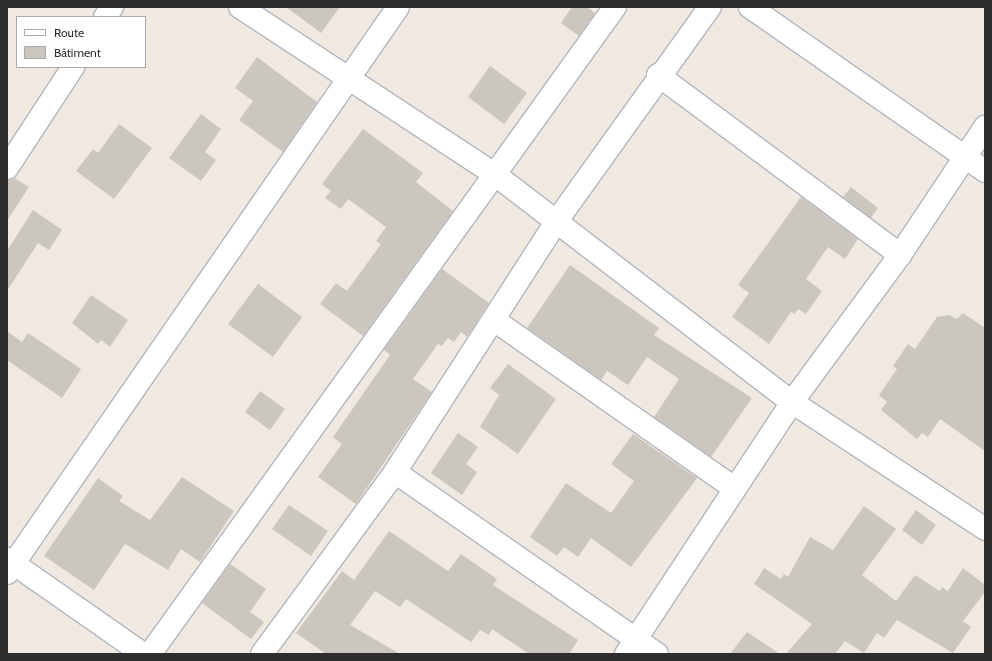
<!DOCTYPE html>
<meta charset="utf-8">
<style>
body{margin:0}
#map{position:relative;width:992px;height:661px;overflow:hidden;background:#efe9e1;font-family:Cabin,sans-serif}
div>[style]{position:absolute}
.building>*{inset:0;background:#cbc7bf}
.roads{filter:drop-shadow(1px 0 #b4b7c1) drop-shadow(-1px 0 #b4b7c1) drop-shadow(0 1px #b4b7c1) drop-shadow(0 -1px #b4b7c1)}
.street>*{height:22px;margin:-11px;padding:0 11px;transform-origin:11px;border-radius:11px;background:#fff}
span{translate:-50% -50%;white-space:nowrap;text-align:center;line-height:1.15;-webkit-text-stroke:4px #fff;paint-order:stroke}
.frame{position:absolute;inset:0;border:8px solid #2e2e2e;pointer-events:none}
.legend{position:absolute;left:16px;top:16px;width:130px;height:52px;box-sizing:border-box;background:#fff;border:1px solid #ababab;margin:0;padding:5px 7px;list-style:none;font-size:12px;color:#2e2e2e}
.legend li{display:flex;align-items:center;gap:8px;height:20px}
.legend b{width:20px;border:1px solid #ababab}
</style>
<div id="map">
<div class="building">
<div style="clip-path:polygon(286px 7px,340px 7px,321px 33px)"></div>
<div style="clip-path:polygon(572px 7px,587px 7px,595px 13px,579px 36px,561px 23px)"></div>
<div style="clip-path:polygon(257px 57px,317px 102px,283px 152px,239px 120px,253px 101px,235px 88px)"></div>
<div style="clip-path:polygon(490px 66px,527px 93px,504px 124px,468px 97px)"></div>
<div style="clip-path:polygon(201px 114px,221px 129px,205px 152px,216px 160px,201px 181px,169px 158px)"></div>
<div style="clip-path:polygon(119px 124px,152px 148px,114px 199px,76px 171px,93px 149px,98px 153px)"></div>
<div style="clip-path:polygon(363px 129px,423px 173px,416px 182px,453px 211px,363px 336px,320px 304px,336px 283px,347px 291px,381px 244px,376px 241px,386px 227px,348px 199px,341px 209px,325px 198px,331px 191px,322px 184px)"></div>
<div style="clip-path:polygon(14px 178px,29px 187px,7px 221px,7px 180px)"></div>
<div style="clip-path:polygon(851px 187px,878px 208px,871px 218px,843px 197px)"></div>
<div style="clip-path:polygon(801px 197px,858px 239px,845px 259px,828px 247px,806px 279px,822px 291px,806px 314px,798px 309px,795px 314px,791px 312px,769px 344px,732px 317px,749px 293px,738px 285px)"></div>
<div style="clip-path:polygon(33px 210px,62px 230px,49px 250px,38px 243px,7px 291px,7px 251px)"></div>
<div style="clip-path:polygon(570px 265px,659px 328px,654px 335px,752px 398px,711px 457px,654px 417px,679px 379px,647px 357px,628px 385px,607px 371px,601px 380px,527px 328px)"></div>
<div style="clip-path:polygon(442px 269px,489px 303px,467px 337px,461px 332px,454px 342px,448px 338px,442px 346px,438px 344px,413px 379px,432px 392px,356px 504px,318px 477px,342px 444px,333px 437px,390px 355px,384px 350px)"></div>
<div style="clip-path:polygon(258px 284px,302px 317px,273px 357px,228px 324px)"></div>
<div style="clip-path:polygon(91px 295px,128px 320px,110px 347px,101px 340px,98px 344px,72px 323px)"></div>
<div style="clip-path:polygon(963px 313px,985px 328px,985px 451px,940px 419px,928px 437px,922px 433px,917px 439px,881px 410px,887px 402px,879px 395px,897px 369px,893px 366px,908px 344px,915px 349px,937px 317px,949px 315px,957px 319px)"></div>
<div style="clip-path:polygon(7px 331px,22px 342px,28px 333px,81px 369px,62px 398px,7px 360px)"></div>
<div style="clip-path:polygon(508px 364px,556px 399px,518px 454px,480px 427px,499px 395px,490px 388px)"></div>
<div style="clip-path:polygon(260px 391px,285px 409px,270px 430px,245px 412px)"></div>
<div style="clip-path:polygon(458px 433px,478px 447px,466px 464px,477px 472px,462px 495px,431px 473px)"></div>
<div style="clip-path:polygon(633px 434px,697px 478px,631px 567px,591px 538px,578px 557px,564px 547px,557px 556px,530px 537px,566px 483px,611px 513px,634px 481px,611px 464px)"></div>
<div style="clip-path:polygon(182px 477px,234px 511px,200px 562px,181px 549px,168px 570px,125px 544px,94px 590px,44px 556px,98px 478px,123px 496px,119px 501px,150px 520px)"></div>
<div style="clip-path:polygon(289px 505px,328px 531px,311px 556px,272px 529px)"></div>
<div style="clip-path:polygon(864px 506px,896px 529px,862px 575px,896px 601px,915px 575px,940px 591px,942px 587px,948px 591px,963px 568px,985px 585px,985px 592px,963px 621px,971px 627px,953px 653px,897px 620px,884px 638px,877px 633px,864px 653px,845px 641px,835px 654px,786px 654px,812px 624px,754px 584px,764px 568px,781px 579px,784px 574px,788px 577px,810px 537px,833px 550px)"></div>
<div style="clip-path:polygon(916px 510px,936px 525px,922px 545px,902px 530px)"></div>
<div style="clip-path:polygon(389px 531px,448px 571px,461px 554px,497px 579px,493px 585px,578px 640px,569px 654px,529px 654px,492px 629px,489px 635px,480px 630px,471px 642px,406px 599px,400px 607px,375px 591px,350px 625px,400px 654px,326px 654px,296px 633px,342px 571px,354px 580px)"></div>
<div style="clip-path:polygon(230px 564px,266px 589px,250px 612px,264px 622px,251px 639px,202px 603px)"></div>
<div style="clip-path:polygon(747px 632px,780px 654px,730px 654px)"></div>
</div>
<div class="roads">
<div class="street">
<div style="left:240px;top:7px;width:308px;rotate:33.3deg"></div>
<div style="left:497px;top:176px;width:372px;rotate:37.5deg"></div>
<div style="left:792px;top:402px;width:231px;rotate:33.3deg"></div>
<div style="left:750px;top:7px;width:287px;rotate:34.9deg"></div>
<div style="left:105px;top:17px;width:12px;rotate:-55deg"></div>
<div style="left:658px;top:75px;width:302px;rotate:36.6deg"></div>
<div style="left:7px;top:168px;width:121px;rotate:-56.8deg"></div>
<div style="left:494px;top:320px;width:294px;rotate:35deg"></div>
<div style="left:395px;top:472px;width:319px;rotate:34.8deg"></div>
<div style="left:7px;top:559px;width:166px;rotate:34.9deg"></div>
<div style="left:7px;top:573px;width:688px;rotate:-55.36deg"></div>
<div style="left:150px;top:654px;width:797px;rotate:-54.3deg"></div>
<div style="left:262px;top:654px;width:225px;rotate:-53.8deg"></div>
<div style="left:395px;top:472px;width:297px;rotate:-57.2deg"></div>
<div style="left:556px;top:222px;width:264px;rotate:-54.4deg"></div>
<div style="left:626px;top:654px;width:302px;rotate:-56.6deg"></div>
<div style="left:792px;top:402px;width:182px;rotate:-53.7deg"></div>
<div style="left:900px;top:255px;width:154px;rotate:-56.4deg"></div>
</div>
</div>
<div class="frame"></div>
<ul class="legend">
<li><b style="height:5px;background:#fff"></b>Route</li>
<li><b style="height:11px;background:#cbc7bf"></b>Bâtiment</li>
</ul>
</div>
